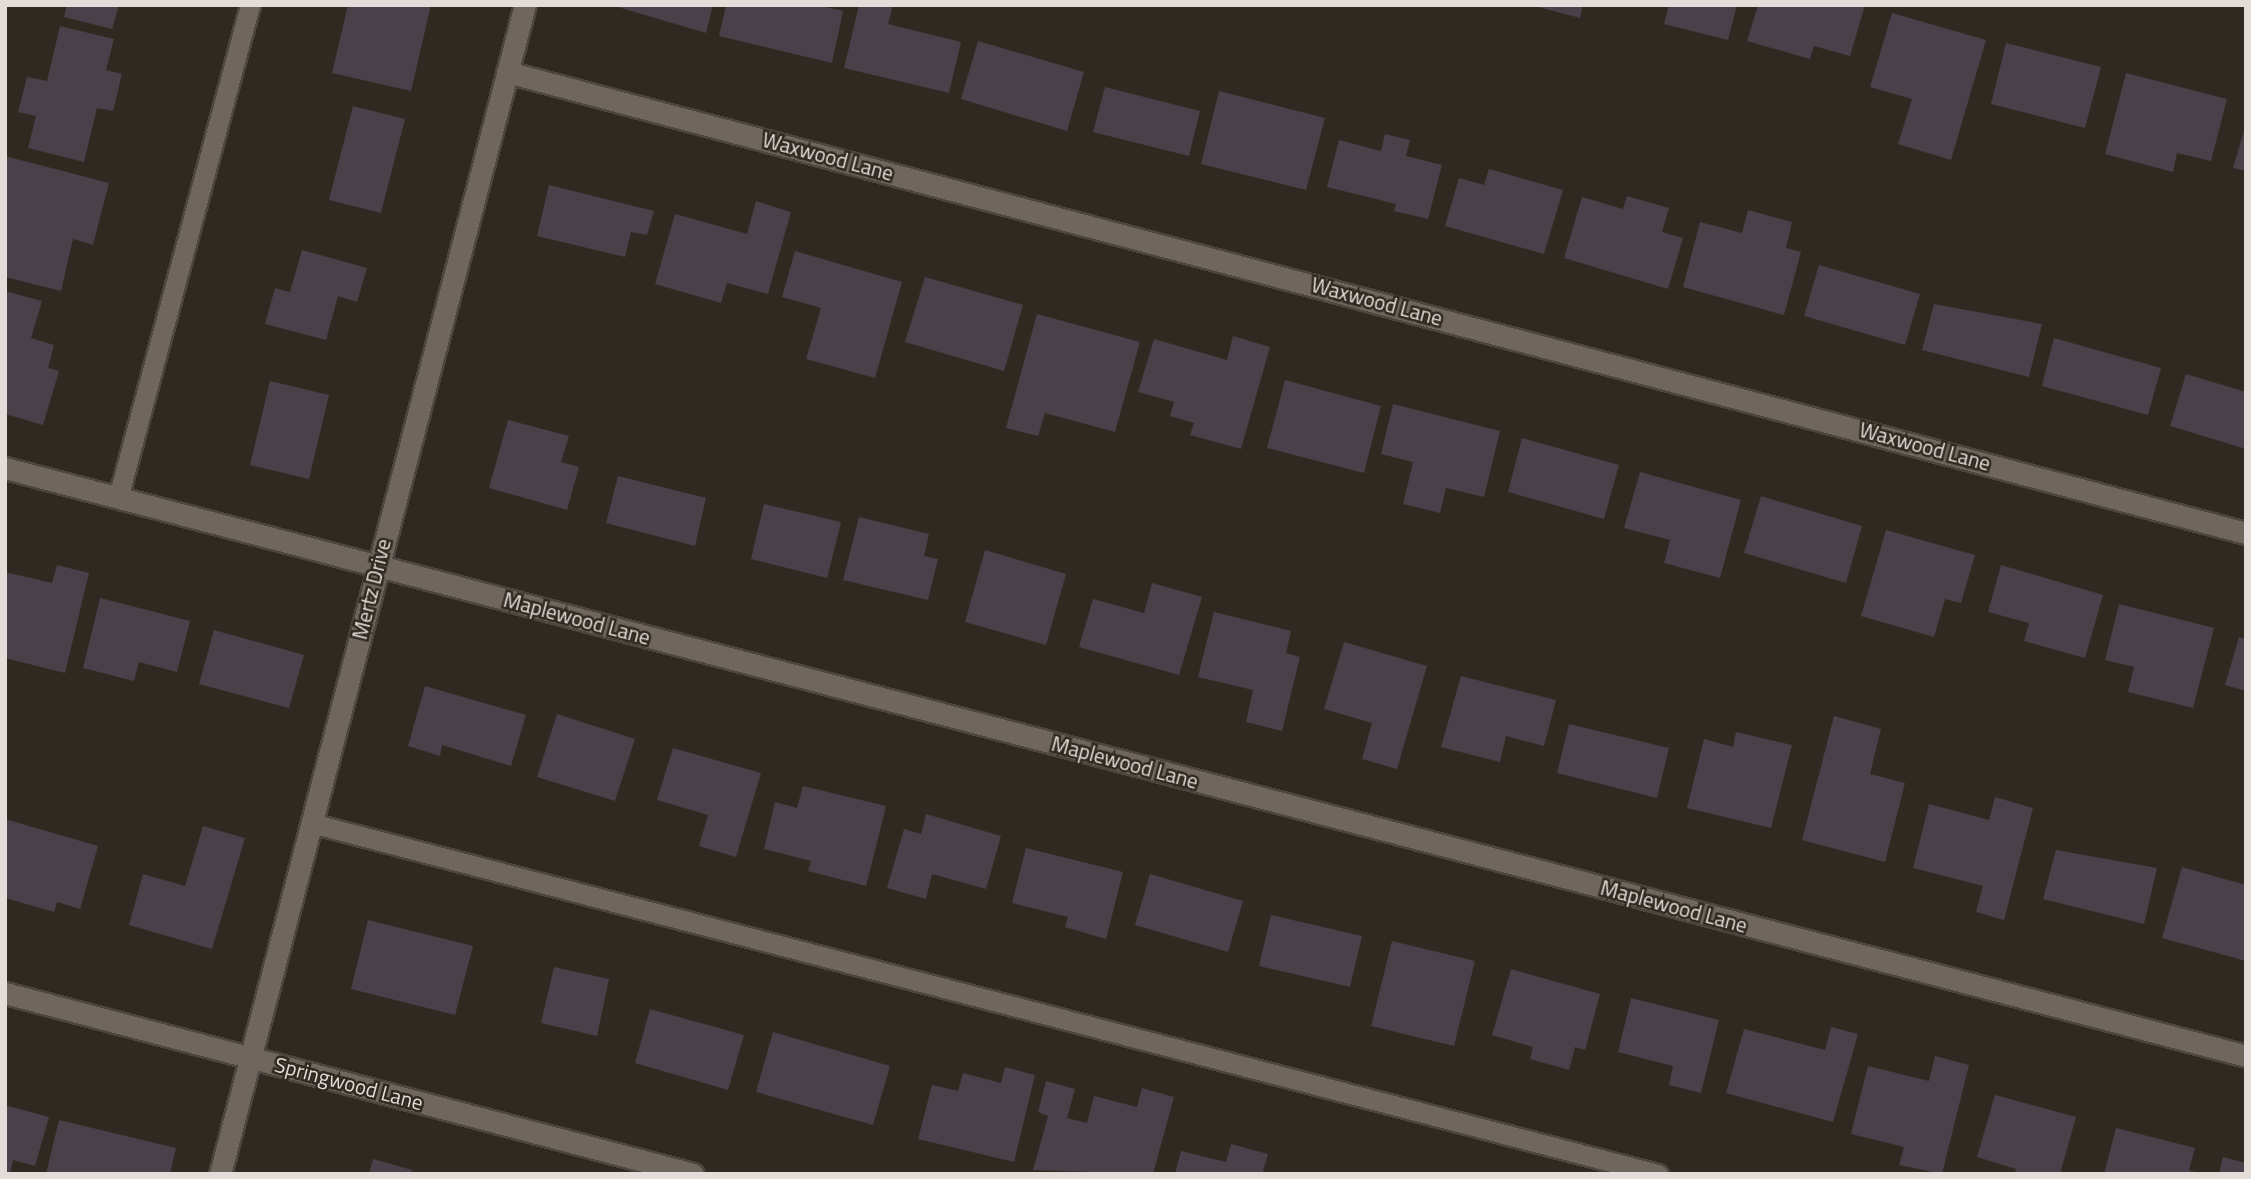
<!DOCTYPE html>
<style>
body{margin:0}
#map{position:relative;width:2251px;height:1179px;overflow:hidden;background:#302921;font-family:"Titillium Web",sans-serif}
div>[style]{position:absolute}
.building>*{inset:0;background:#48414a}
.roads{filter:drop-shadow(2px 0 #4d4640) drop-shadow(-2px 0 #4d4640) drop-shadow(0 2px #4d4640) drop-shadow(0 -2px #4d4640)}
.lane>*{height:19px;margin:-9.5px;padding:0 9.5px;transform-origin:9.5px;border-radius:9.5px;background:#6f665d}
.street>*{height:21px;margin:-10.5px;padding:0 10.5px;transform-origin:10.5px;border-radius:10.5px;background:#6f665d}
span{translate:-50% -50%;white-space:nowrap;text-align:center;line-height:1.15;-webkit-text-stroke:5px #302921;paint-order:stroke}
.street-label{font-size:21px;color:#e2ddd8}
.frame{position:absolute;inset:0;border:7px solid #e2ddd8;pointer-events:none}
</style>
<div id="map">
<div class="building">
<div style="clip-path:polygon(67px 5px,119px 5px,112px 29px,64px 17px)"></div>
<div style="clip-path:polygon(348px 5px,431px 5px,411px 91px,332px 73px)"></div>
<div style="clip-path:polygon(611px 5px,713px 5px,706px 33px)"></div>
<div style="clip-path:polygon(726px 5px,817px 5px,843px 11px,832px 63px,719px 36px)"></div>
<div style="clip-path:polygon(859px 5px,893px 5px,888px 24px,961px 42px,949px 93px,844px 68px)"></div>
<div style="clip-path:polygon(1531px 5px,1583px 5px,1580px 18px)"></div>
<div style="clip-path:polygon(1669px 5px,1737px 5px,1728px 40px,1664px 24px)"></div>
<div style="clip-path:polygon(1758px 5px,1865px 5px,1850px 56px,1814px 46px,1810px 59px,1747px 41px)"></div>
<div style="clip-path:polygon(1892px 13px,1986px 40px,1951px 160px,1898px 144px,1912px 99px,1870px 87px)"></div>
<div style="clip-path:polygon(60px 26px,114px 39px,106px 70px,122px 74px,113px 111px,97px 108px,84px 162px,28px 148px,36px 116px,18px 112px,27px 77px,47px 81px)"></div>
<div style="clip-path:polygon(978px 41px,1084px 72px,1067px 131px,961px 99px)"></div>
<div style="clip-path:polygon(2006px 43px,2101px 67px,2085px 128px,1991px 104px)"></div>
<div style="clip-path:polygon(2126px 73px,2227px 99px,2211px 161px,2177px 153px,2173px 172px,2105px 154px)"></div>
<div style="clip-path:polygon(1105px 87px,1200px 111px,1189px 156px,1093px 132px)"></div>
<div style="clip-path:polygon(1219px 91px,1325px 118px,1306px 190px,1201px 164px)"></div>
<div style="clip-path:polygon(353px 106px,405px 119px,381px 213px,329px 200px)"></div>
<div style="clip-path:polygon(2246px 124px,2246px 171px,2233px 168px)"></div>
<div style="clip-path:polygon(1385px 134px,1410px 140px,1406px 156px,1442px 165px,1428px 219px,1394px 211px,1396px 204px,1327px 187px,1339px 140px,1381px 151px)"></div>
<div style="clip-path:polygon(5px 156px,109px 183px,93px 245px,73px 239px,61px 291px,5px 277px)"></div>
<div style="clip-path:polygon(1489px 169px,1563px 190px,1544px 254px,1445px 226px,1459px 178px,1484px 185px)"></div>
<div style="clip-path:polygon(549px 185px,654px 211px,647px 235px,631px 232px,625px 257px,537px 236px)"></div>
<div style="clip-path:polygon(1627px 196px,1669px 208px,1662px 232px,1683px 238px,1668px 289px,1564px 258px,1582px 197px,1623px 209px)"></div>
<div style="clip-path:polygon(756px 201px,791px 212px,768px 294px,727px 283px,721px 303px,655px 284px,675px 214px,747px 234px)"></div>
<div style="clip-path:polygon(1748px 210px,1792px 222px,1786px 248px,1801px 252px,1784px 315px,1683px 287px,1700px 222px,1742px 233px)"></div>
<div style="clip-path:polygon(302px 250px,367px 268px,357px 302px,338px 296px,326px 340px,265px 324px,275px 288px,290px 292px)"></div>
<div style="clip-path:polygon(795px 251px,902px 282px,875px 378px,806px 359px,821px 308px,782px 297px)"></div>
<div style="clip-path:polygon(1819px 265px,1920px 294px,1905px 345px,1804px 316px)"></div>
<div style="clip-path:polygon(925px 277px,1023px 305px,1004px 371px,905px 342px)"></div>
<div style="clip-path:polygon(5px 291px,42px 301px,31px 338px,54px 345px,48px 368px,59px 371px,43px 425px,5px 414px)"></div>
<div style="clip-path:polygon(1934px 304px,2042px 324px,2029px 377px,1922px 350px)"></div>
<div style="clip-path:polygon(1037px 314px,1140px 342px,1115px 432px,1045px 413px,1038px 436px,1006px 428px)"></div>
<div style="clip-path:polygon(1233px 336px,1270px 347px,1241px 449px,1190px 435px,1194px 423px,1170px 416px,1174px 402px,1138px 392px,1154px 339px,1227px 360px)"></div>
<div style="clip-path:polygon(2054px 338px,2161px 368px,2148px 415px,2042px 386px)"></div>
<div style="clip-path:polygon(2186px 374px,2246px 392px,2246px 449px,2170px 426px)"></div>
<div style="clip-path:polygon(1285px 380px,1381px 406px,1364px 473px,1267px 448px)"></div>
<div style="clip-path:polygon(270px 381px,329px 395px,309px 479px,250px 465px)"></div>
<div style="clip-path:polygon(1393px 404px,1500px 431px,1484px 497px,1446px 488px,1440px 513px,1403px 504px,1413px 462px,1381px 454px)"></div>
<div style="clip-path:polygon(508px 420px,569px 436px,561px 462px,579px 467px,567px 510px,489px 488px)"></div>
<div style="clip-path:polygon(1522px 438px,1619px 465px,1604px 519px,1508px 492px)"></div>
<div style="clip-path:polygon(1640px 472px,1741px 500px,1720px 578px,1664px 563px,1670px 540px,1624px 528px)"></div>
<div style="clip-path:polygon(618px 476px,706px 498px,695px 546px,606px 523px)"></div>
<div style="clip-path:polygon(1761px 496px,1862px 526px,1846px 583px,1744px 553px)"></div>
<div style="clip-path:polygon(764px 504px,841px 522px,827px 578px,751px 559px)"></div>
<div style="clip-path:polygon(859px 517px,929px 534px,924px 556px,938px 559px,928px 600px,843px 580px)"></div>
<div style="clip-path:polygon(1886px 530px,1975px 555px,1961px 603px,1945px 599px,1934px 637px,1861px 616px)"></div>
<div style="clip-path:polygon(985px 550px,1066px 574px,1046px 645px,965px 622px)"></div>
<div style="clip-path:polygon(57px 565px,89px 573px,65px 673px,5px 658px,5px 572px,52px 583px)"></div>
<div style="clip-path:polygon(2001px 565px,2103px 595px,2085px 658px,2024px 641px,2029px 623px,1988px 612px)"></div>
<div style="clip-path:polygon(1152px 583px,1202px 597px,1179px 675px,1079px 647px,1093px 599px,1144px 613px)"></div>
<div style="clip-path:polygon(100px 598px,190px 621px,177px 672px,139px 662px,134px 681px,83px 668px)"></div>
<div style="clip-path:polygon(2119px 604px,2214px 628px,2193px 708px,2128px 692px,2134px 667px,2105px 660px)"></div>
<div style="clip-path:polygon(1214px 612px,1291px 631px,1286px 653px,1300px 657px,1282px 731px,1246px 722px,1253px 690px,1198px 677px)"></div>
<div style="clip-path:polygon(214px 630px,304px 655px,289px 708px,199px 684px)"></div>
<div style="clip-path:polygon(2239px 637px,2246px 639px,2246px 691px,2225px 685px)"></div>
<div style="clip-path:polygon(1344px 642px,1427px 666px,1397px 769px,1362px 759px,1372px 723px,1324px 709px)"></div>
<div style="clip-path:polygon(1461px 676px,1556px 700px,1544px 746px,1506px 736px,1500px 762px,1441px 747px)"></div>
<div style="clip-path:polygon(425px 686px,526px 715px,511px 766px,442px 745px,440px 756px,408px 746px)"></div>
<div style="clip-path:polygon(557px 714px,635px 739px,615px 801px,537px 777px)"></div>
<div style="clip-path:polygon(1834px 716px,1881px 729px,1870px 774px,1905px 783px,1885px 862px,1802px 840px)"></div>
<div style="clip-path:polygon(1569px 724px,1669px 748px,1657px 798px,1557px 773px)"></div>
<div style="clip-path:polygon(1736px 732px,1792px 745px,1771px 828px,1687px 808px,1704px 739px,1733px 747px)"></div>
<div style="clip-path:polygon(673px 748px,761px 773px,736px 857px,699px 846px,708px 815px,657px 800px)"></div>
<div style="clip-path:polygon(803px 786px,886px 806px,866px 886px,808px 871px,811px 861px,764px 849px,775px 802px,797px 808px)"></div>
<div style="clip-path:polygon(1995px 797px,2033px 808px,2004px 920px,1976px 912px,1983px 886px,1913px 868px,1929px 804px,1989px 820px)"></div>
<div style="clip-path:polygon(926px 814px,1001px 836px,986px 889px,932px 874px,926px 899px,887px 888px,904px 829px,921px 834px)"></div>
<div style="clip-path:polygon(5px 819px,98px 846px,80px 909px,57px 902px,54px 912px,5px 898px)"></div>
<div style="clip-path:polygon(203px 826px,245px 838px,212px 949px,129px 925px,143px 874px,185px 886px)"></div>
<div style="clip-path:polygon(1026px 848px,1123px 872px,1106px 939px,1065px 927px,1068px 917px,1012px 903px)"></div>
<div style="clip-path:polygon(2056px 850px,2157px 868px,2144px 924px,2043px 899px)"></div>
<div style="clip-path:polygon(2182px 867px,2246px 885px,2246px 961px,2162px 938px)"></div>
<div style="clip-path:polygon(1150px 874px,1243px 901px,1228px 952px,1135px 925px)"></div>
<div style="clip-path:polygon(1271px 915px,1362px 936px,1350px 987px,1259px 966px)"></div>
<div style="clip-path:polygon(368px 920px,473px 946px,455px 1015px,351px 989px)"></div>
<div style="clip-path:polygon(1392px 941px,1475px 961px,1454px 1046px,1371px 1026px)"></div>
<div style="clip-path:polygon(554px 967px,609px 979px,597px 1036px,541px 1023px)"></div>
<div style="clip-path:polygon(1511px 969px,1600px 994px,1585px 1050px,1575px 1047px,1569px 1070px,1530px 1059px,1533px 1047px,1492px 1035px)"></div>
<div style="clip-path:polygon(1631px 998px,1719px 1020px,1701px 1093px,1669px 1085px,1673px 1066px,1618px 1052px)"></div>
<div style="clip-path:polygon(650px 1009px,744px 1035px,728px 1090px,635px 1063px)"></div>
<div style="clip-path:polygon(1831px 1027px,1858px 1034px,1833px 1122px,1726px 1093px,1744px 1029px,1825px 1050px)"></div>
<div style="clip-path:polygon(773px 1032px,890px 1066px,873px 1125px,756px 1092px)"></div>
<div style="clip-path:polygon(1935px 1056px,1969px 1065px,1942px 1174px,1899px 1165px,1904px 1147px,1851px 1134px,1868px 1066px,1929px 1081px)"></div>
<div style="clip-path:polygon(1005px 1067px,1035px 1075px,1014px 1162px,918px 1139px,932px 1085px,958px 1091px,963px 1073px,1001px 1083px)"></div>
<div style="clip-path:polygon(1046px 1081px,1075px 1089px,1067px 1118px,1087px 1123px,1094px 1096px,1137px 1107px,1142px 1088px,1174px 1097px,1153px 1174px,1033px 1170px,1048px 1116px,1038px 1112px)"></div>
<div style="clip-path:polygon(1995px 1095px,2076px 1117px,2060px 1174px,2015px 1174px,2016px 1169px,1977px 1157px)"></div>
<div style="clip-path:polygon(5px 1105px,49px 1117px,35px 1166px,13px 1160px,10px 1174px,5px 1174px)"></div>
<div style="clip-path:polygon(59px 1120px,176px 1148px,170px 1174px,46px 1174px)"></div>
<div style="clip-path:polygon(2116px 1128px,2195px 1148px,2189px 1170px,2201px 1174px,2104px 1174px)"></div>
<div style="clip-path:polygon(1231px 1144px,1268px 1154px,1263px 1171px,1269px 1174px,1175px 1174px,1181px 1151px,1226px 1162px)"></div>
<div style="clip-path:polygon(2223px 1157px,2246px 1163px,2246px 1174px,2219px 1174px)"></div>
<div style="clip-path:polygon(373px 1159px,412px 1170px,411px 1174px,369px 1174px)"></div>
</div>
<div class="roads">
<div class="lane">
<div style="left:118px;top:498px;width:510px;rotate:-75.01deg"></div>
<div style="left:311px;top:823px;width:1392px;rotate:14.61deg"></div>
</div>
<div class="street">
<div style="left:507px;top:72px;width:1799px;rotate:14.85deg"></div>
<div style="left:5px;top:468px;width:2317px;rotate:14.7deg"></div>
<div style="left:5px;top:993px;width:711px;rotate:14.74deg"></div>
<div style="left:220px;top:1174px;width:1208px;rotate:-75.38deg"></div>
</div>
</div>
<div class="street-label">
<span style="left:828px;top:156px;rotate:15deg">Waxwood Lane</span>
<span style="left:1377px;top:301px;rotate:15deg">Waxwood Lane</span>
<span style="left:1925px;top:446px;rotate:15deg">Waxwood Lane</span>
<span style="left:371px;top:589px;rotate:-76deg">Mertz Drive</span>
<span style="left:577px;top:618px;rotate:15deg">Maplewood Lane</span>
<span style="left:1125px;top:762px;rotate:15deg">Maplewood Lane</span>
<span style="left:1674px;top:906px;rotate:15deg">Maplewood Lane</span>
<span style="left:349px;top:1083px;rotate:15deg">Springwood Lane</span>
</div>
<div class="frame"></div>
</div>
